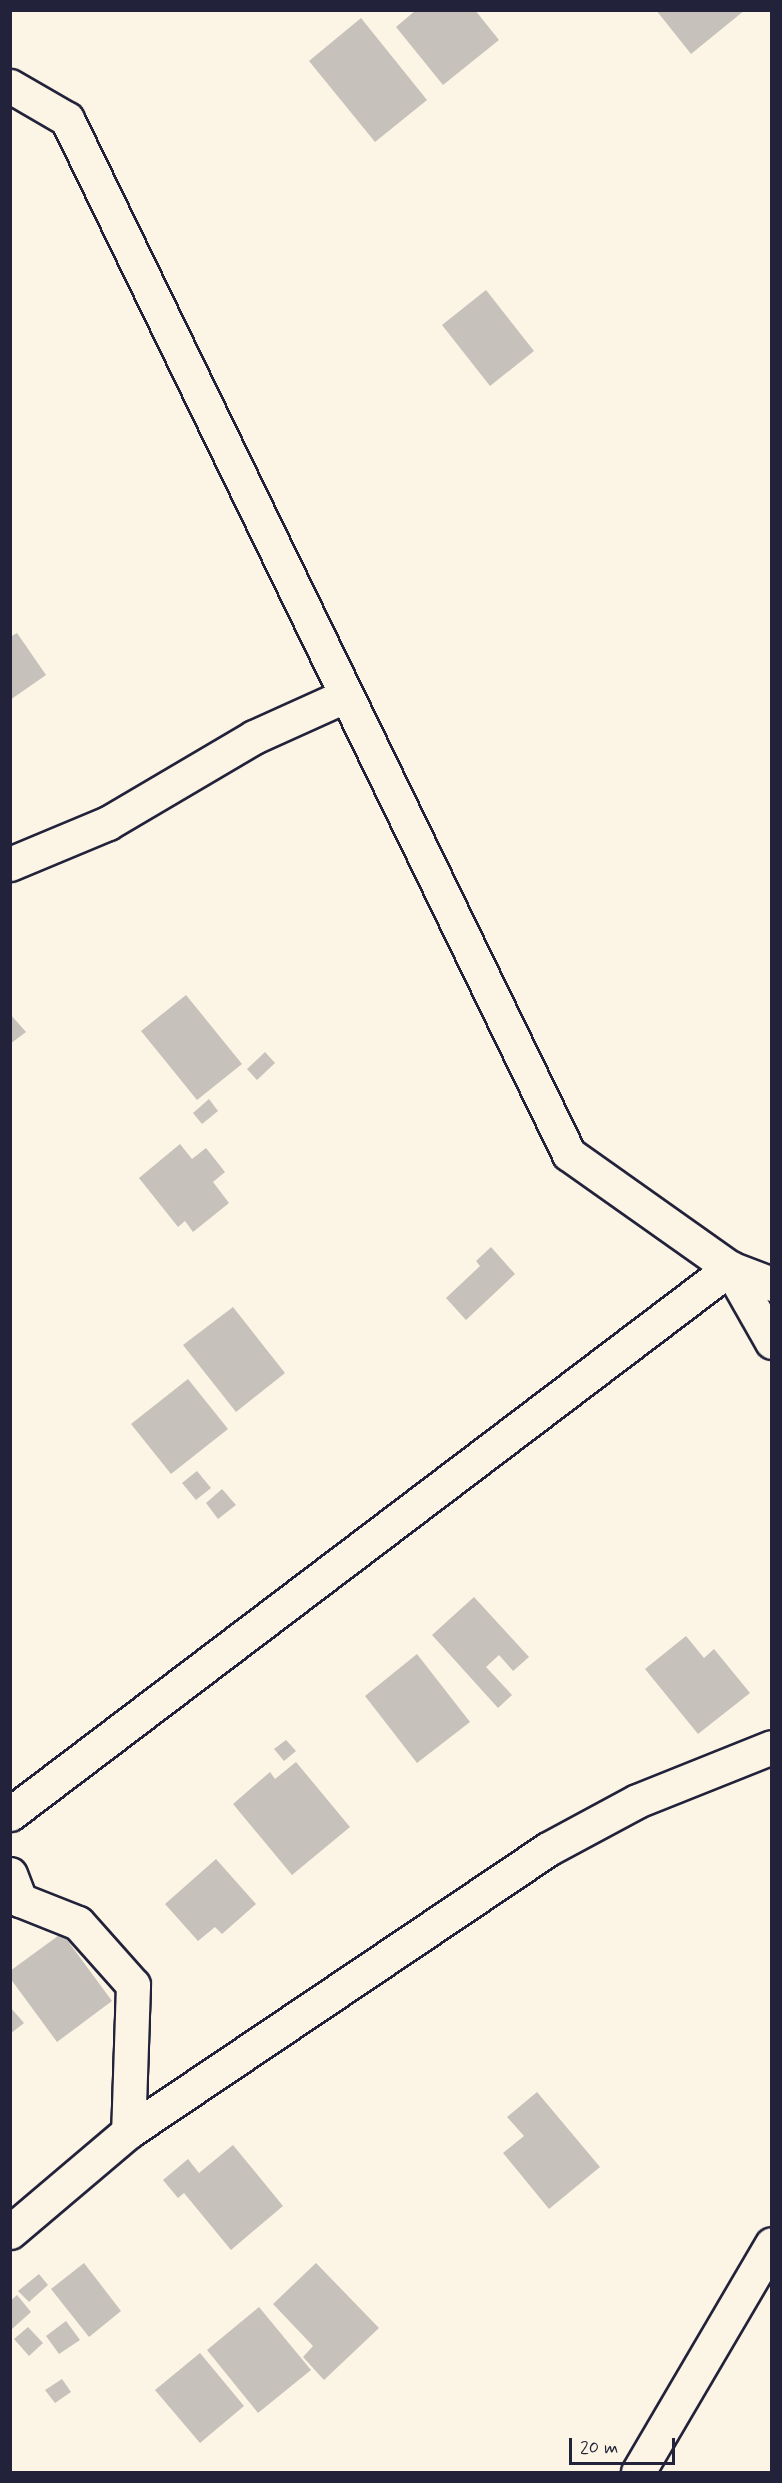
<!DOCTYPE html>
<style>
body{margin:0}
#map{position:relative;width:782px;height:2483px;overflow:hidden;background:#fcf5e5;font-family:Mynerve,sans-serif}
div>[style]{position:absolute}
.building>*{inset:0;background:#c6c1bb}
.roads{filter:drop-shadow(2px 0 #22223b) drop-shadow(-2px 0 #22223b) drop-shadow(0 2px #22223b) drop-shadow(0 -2px #22223b)}
.minor>*{height:33px;margin:-16.5px;padding:0 16.5px;transform-origin:16.5px;border-radius:16.5px;background:#fcf5e5}
span{translate:-50% -50%;white-space:nowrap;text-align:center;line-height:1.15;-webkit-text-stroke:5px #fcf5e5;paint-order:stroke}
.frame{position:absolute;inset:0;border:12px solid #22223b;pointer-events:none}
.scale{position:absolute;left:569px;top:2438px;width:106px;height:27px;box-sizing:border-box;border:3px solid #22223b;border-top:0;padding-left:8px;font-size:18px;line-height:21px;white-space:nowrap;color:#22223b;-webkit-text-stroke:4px #fcf5e5;paint-order:stroke}
</style>
<div id="map">
<div class="building">
<div style="clip-path:polygon(416px 10px,475px 10px,499px 40px,443px 85px,396px 27px)"></div>
<div style="clip-path:polygon(656px 10px,745px 10px,691px 54px)"></div>
<div style="clip-path:polygon(361px 18px,427px 100px,375px 142px,309px 61px)"></div>
<div style="clip-path:polygon(486px 290px,534px 351px,490px 386px,442px 325px)"></div>
<div style="clip-path:polygon(17px 633px,46px 675px,10px 700px,10px 637px)"></div>
<div style="clip-path:polygon(186px 995px,242px 1064px,197px 1100px,141px 1031px)"></div>
<div style="clip-path:polygon(10px 1014px,26px 1032px,10px 1044px)"></div>
<div style="clip-path:polygon(265px 1052px,275px 1063px,257px 1080px,247px 1069px)"></div>
<div style="clip-path:polygon(209px 1099px,218px 1111px,202px 1124px,193px 1113px)"></div>
<div style="clip-path:polygon(180px 1144px,192px 1159px,206px 1148px,225px 1172px,213px 1182px,229px 1203px,193px 1232px,185px 1221px,178px 1227px,139px 1178px)"></div>
<div style="clip-path:polygon(491px 1247px,515px 1274px,466px 1320px,446px 1298px,480px 1266px,476px 1261px)"></div>
<div style="clip-path:polygon(233px 1307px,285px 1373px,236px 1412px,183px 1345px)"></div>
<div style="clip-path:polygon(188px 1379px,228px 1429px,171px 1474px,131px 1424px)"></div>
<div style="clip-path:polygon(197px 1471px,211px 1488px,196px 1500px,182px 1483px)"></div>
<div style="clip-path:polygon(222px 1489px,236px 1505px,218px 1519px,206px 1503px)"></div>
<div style="clip-path:polygon(474px 1597px,529px 1657px,513px 1671px,499px 1655px,486px 1667px,512px 1695px,498px 1708px,432px 1635px)"></div>
<div style="clip-path:polygon(686px 1636px,704px 1658px,714px 1649px,750px 1693px,698px 1734px,645px 1669px)"></div>
<div style="clip-path:polygon(417px 1654px,470px 1722px,417px 1763px,365px 1696px)"></div>
<div style="clip-path:polygon(286px 1740px,296px 1751px,284px 1761px,274px 1749px)"></div>
<div style="clip-path:polygon(296px 1762px,350px 1827px,292px 1875px,233px 1804px,270px 1772px,275px 1779px)"></div>
<div style="clip-path:polygon(216px 1859px,256px 1904px,222px 1934px,215px 1927px,198px 1941px,165px 1904px)"></div>
<div style="clip-path:polygon(62px 1933px,112px 2001px,57px 2042px,10px 1978px,10px 1971px)"></div>
<div style="clip-path:polygon(10px 2007px,24px 2023px,10px 2034px)"></div>
<div style="clip-path:polygon(537px 2092px,600px 2167px,549px 2209px,503px 2153px,524px 2136px,507px 2117px)"></div>
<div style="clip-path:polygon(233px 2145px,283px 2206px,231px 2250px,184px 2193px,178px 2198px,163px 2180px,188px 2159px,199px 2173px)"></div>
<div style="clip-path:polygon(84px 2263px,121px 2311px,89px 2337px,51px 2289px)"></div>
<div style="clip-path:polygon(316px 2263px,379px 2328px,324px 2380px,303px 2357px,313px 2346px,273px 2304px)"></div>
<div style="clip-path:polygon(39px 2274px,48px 2285px,29px 2302px,18px 2291px)"></div>
<div style="clip-path:polygon(17px 2295px,31px 2312px,12px 2329px,10px 2301px)"></div>
<div style="clip-path:polygon(259px 2307px,311px 2370px,258px 2413px,207px 2350px)"></div>
<div style="clip-path:polygon(66px 2321px,80px 2340px,59px 2354px,46px 2336px)"></div>
<div style="clip-path:polygon(28px 2327px,43px 2343px,29px 2356px,14px 2339px)"></div>
<div style="clip-path:polygon(200px 2353px,244px 2406px,200px 2443px,155px 2390px)"></div>
<div style="clip-path:polygon(62px 2379px,71px 2392px,55px 2403px,45px 2390px)"></div>
</div>
<div class="roads">
<div class="minor">
<div style="left:10px;top:86px;width:66px;rotate:30.1deg"></div>
<div style="left:67px;top:119px;width:1150px;rotate:64.13deg"></div>
<div style="left:569px;top:1154px;width:197px;rotate:35.3deg"></div>
<div style="left:730px;top:1268px;width:85px;rotate:60.4deg"></div>
<div style="left:10px;top:864px;width:106px;rotate:-22.7deg"></div>
<div style="left:108px;top:823px;width:169px;rotate:-30.5deg"></div>
<div style="left:254px;top:737px;width:100px;rotate:-24.3deg"></div>
<div style="left:10px;top:1814px;width:904px;rotate:-37.17deg"></div>
<div style="left:730px;top:1268px;width:45px;rotate:20.9deg"></div>
<div style="left:10px;top:1874px;width:28px;rotate:69deg"></div>
<div style="left:20px;top:1900px;width:62px;rotate:21.6deg"></div>
<div style="left:78px;top:1923px;width:83px;rotate:48.4deg"></div>
<div style="left:133px;top:1985px;width:147px;rotate:91.9deg"></div>
<div style="left:10px;top:2232px;width:155px;rotate:-40.3deg"></div>
<div style="left:128px;top:2132px;width:506px;rotate:-33.97deg"></div>
<div style="left:548px;top:1849px;width:101px;rotate:-28.3deg"></div>
<div style="left:637px;top:1801px;width:145px;rotate:-21.8deg"></div>
<div style="left:638px;top:2472px;width:264px;rotate:-59.6deg"></div>
</div>
</div>
<div class="frame"></div>
<div class="scale">20 m</div>
</div>
